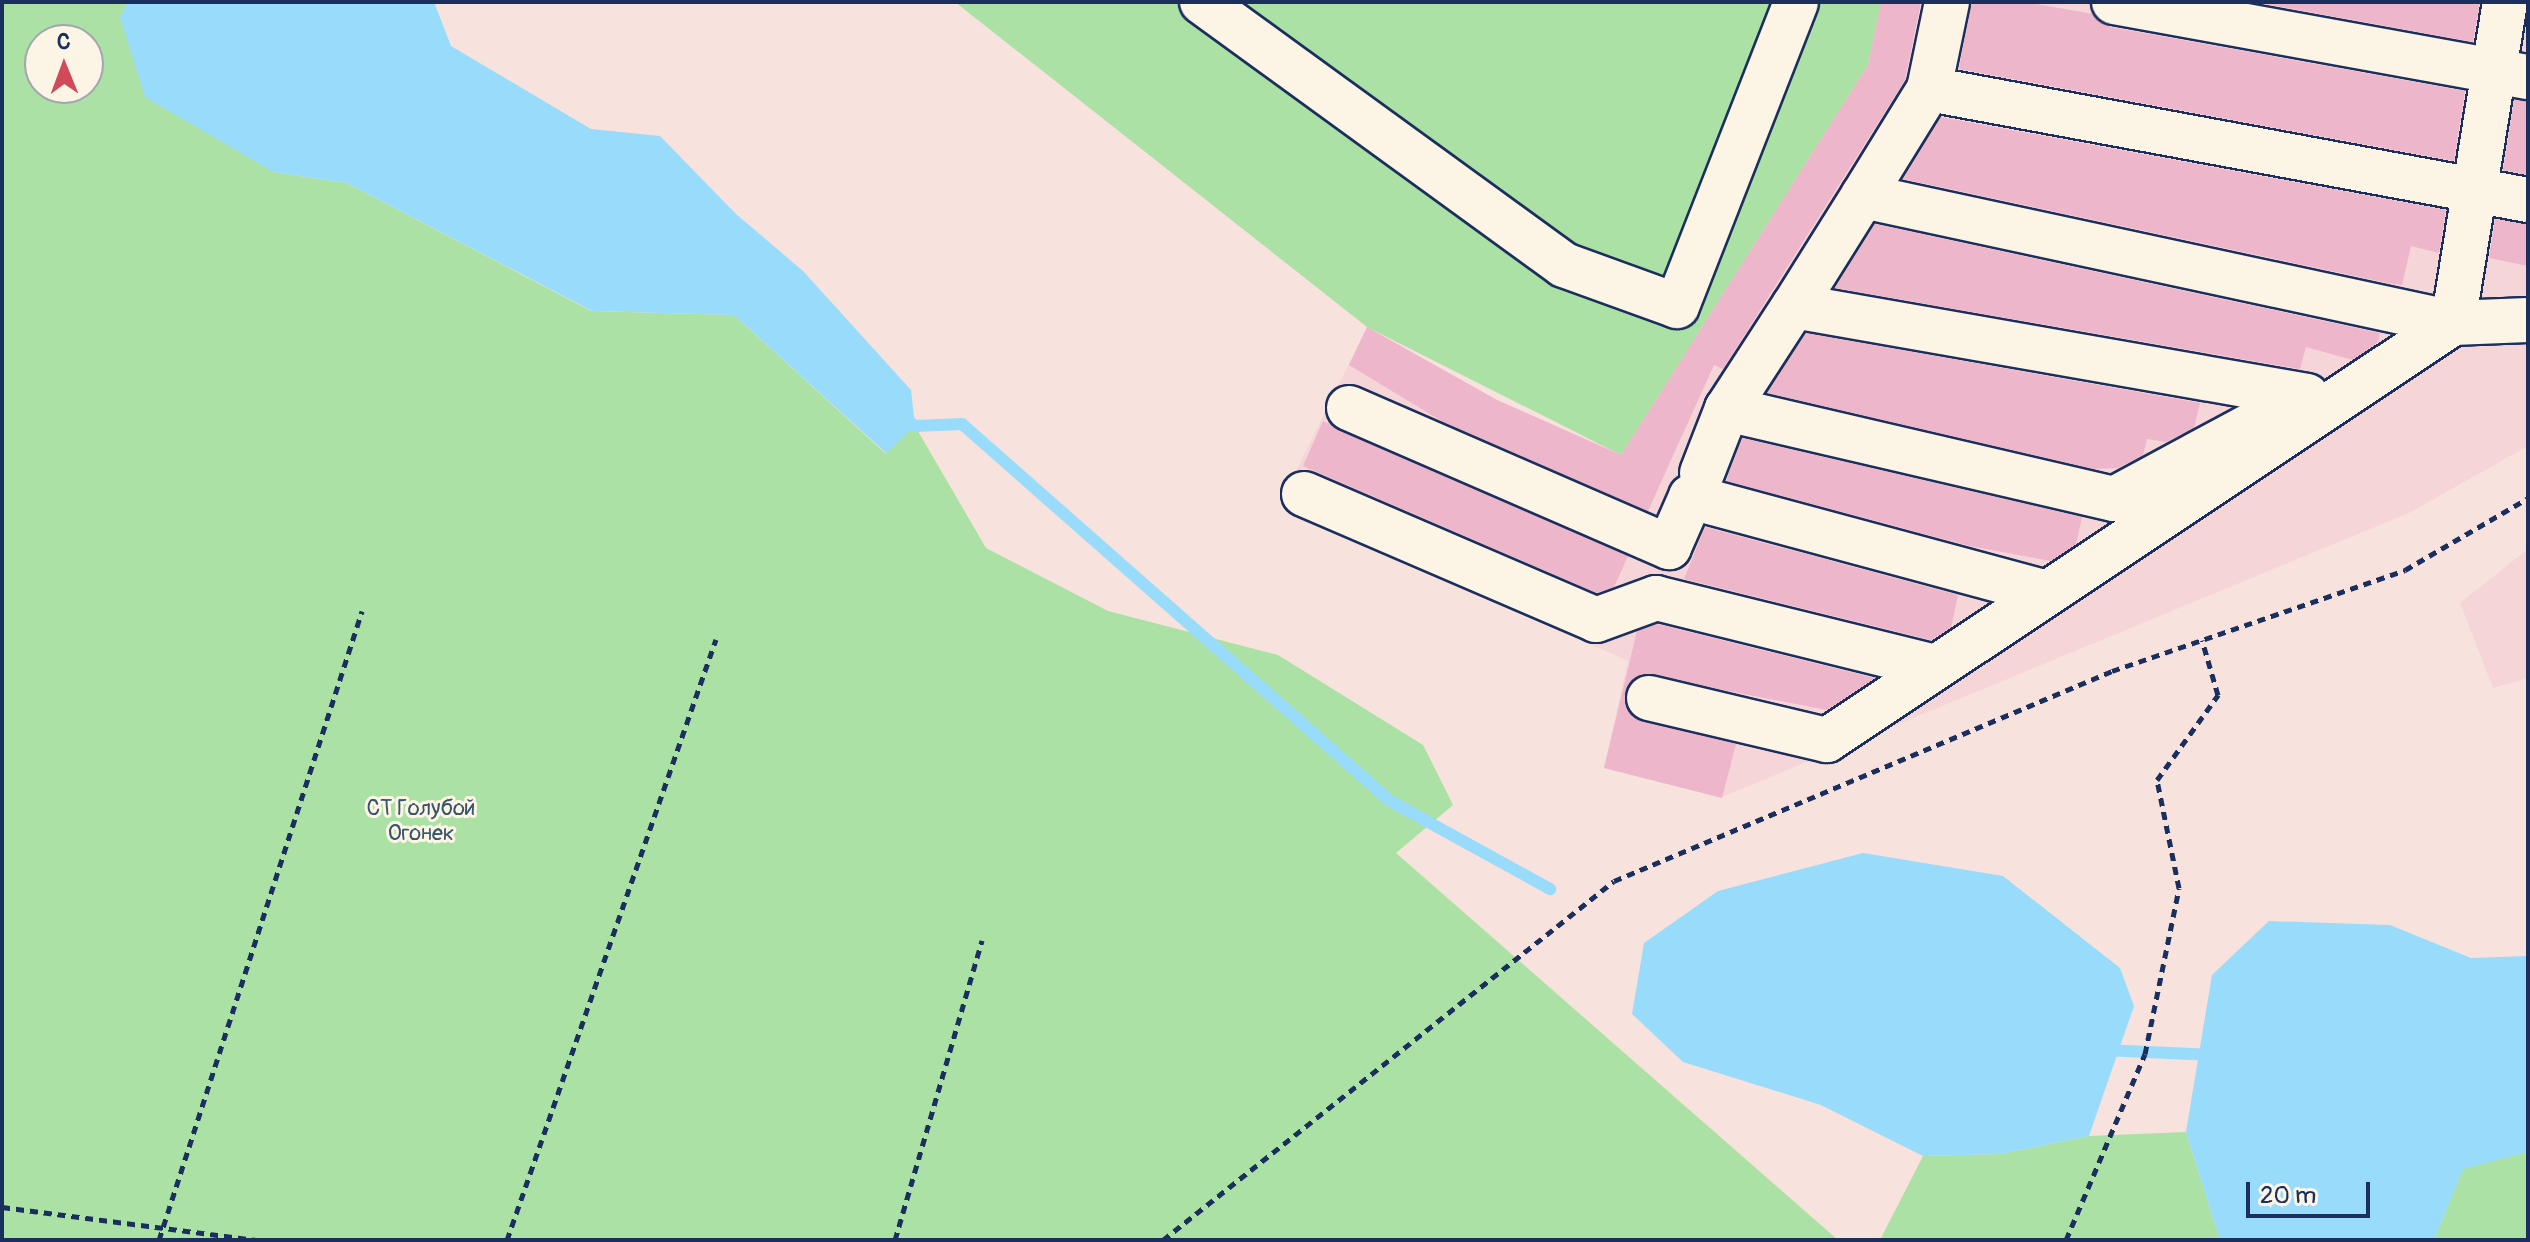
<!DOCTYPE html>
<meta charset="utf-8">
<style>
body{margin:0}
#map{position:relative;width:2530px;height:1242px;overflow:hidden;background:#f8e2dd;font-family:Pangolin,sans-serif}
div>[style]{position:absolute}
.built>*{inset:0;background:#f5d5d8}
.green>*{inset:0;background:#abe1a4}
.water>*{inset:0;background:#99dbfb}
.stream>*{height:12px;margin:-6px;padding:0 6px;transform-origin:6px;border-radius:6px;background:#99dbfb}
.building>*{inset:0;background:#edb6cb}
.path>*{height:5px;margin-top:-2.5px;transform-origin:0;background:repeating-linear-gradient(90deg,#1b2f5e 0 8px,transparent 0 14px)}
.roads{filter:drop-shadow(2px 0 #1b2f5e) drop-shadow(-2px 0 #1b2f5e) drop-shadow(0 2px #1b2f5e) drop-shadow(0 -2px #1b2f5e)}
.minor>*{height:44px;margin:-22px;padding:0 22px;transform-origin:22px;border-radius:22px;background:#fcf5e5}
span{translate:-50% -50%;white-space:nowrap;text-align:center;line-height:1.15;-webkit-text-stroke:6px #fcf5e5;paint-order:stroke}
.park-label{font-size:22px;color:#38536c}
.frame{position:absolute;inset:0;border:4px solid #1b2f5e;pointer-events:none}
.north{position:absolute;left:24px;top:24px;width:80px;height:80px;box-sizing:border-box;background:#fcf5e5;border:2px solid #a2a6af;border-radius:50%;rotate:359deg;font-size:22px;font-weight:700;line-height:32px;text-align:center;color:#1b2f5e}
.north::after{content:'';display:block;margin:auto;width:28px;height:36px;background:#d1495b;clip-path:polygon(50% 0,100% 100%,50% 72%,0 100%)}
.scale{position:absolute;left:2246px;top:1182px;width:124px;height:36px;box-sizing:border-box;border:4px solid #1b2f5e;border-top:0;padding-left:10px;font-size:24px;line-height:28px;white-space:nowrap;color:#1b2f5e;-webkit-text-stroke:6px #fcf5e5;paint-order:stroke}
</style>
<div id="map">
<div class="built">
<div style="clip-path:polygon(1881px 2px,2528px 2px,2528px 446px,2411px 512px,1722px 797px,1604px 768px,1628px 661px,1280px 504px,1367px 327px,1497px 400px,1621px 454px)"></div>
<div style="clip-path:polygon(2528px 549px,2528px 678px,2493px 688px,2460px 603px)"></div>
</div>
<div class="green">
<div style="clip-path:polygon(evenodd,2px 2px,128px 2px,120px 18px,273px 172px,347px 183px,591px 311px,734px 315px,885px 453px,915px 426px,986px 548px,1108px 611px,1278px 655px,1423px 745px,1453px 805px,1396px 853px,1838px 1240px,2px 1240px,2px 2px,40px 40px,88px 40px,88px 88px,40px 88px,40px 40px)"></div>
<div style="clip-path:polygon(955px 2px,1881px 2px,1868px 65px,1621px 455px,1367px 327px)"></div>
<div style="clip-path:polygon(2186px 1132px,2220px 1240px,1880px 1240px,1923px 1156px,2001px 1154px,2089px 1136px)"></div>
<div style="clip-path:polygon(2528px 1152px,2528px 1240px,2434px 1240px,2463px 1168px)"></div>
</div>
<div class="water">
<div style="clip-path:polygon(128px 2px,434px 2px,451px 46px,591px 129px,660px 136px,736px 214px,803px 271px,911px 390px,915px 426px,886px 453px,734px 315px,592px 311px,347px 183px,273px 172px,145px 97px,120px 17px)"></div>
<div style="clip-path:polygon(1863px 853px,2003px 876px,2120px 968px,2134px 1006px,2089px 1136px,2001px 1154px,1923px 1156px,1821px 1105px,1683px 1062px,1632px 1014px,1644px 943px,1718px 891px)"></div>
<div style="clip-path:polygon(2269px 921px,2390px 925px,2471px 958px,2528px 956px,2528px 1152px,2463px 1169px,2434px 1240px,2220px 1240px,2186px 1132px,2212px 975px)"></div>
</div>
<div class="stream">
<div style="left:905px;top:418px;width:13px;rotate:39deg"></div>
<div style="left:915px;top:426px;width:47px;rotate:-2.4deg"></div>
<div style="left:962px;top:424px;width:570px;rotate:41.37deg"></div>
<div style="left:1390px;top:801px;width:183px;rotate:28.8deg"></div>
<div style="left:2104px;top:1050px;width:109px;rotate:2.6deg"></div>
</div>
<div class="building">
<div style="clip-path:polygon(1881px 2px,1921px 2px,1905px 80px,1723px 369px,1714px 365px,1648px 511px,1443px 422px,1349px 365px,1367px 327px,1497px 400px,1621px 455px,1868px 65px)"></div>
<div style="clip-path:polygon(1971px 2px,2025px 2px,2093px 14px,2110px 27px,2465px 91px,2454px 161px,1959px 69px)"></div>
<div style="clip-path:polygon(2254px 2px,2480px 2px,2473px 42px)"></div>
<div style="clip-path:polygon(2514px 100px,2528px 101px,2528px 175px,2503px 170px)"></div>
<div style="clip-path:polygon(1941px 117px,2446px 210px,2439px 253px,2411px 246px,2402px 285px,2388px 283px,1903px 179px)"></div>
<div style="clip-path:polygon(2495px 219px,2528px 224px,2528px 266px,2489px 258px)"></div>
<div style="clip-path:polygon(1875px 224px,2380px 333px,2378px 342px,2353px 360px,2306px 347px,2300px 369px,1835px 288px)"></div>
<div style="clip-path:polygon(1806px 333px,2200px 403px,2194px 428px,2166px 442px,2147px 439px,2143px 455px,2118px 468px,2094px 469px,1767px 393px)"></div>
<div style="clip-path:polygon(1323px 421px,1628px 556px,1614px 587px,1597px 593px,1303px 466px)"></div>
<div style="clip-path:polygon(1742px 438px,2082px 517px,2076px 544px,2051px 561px,1970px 546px,1726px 481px)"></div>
<div style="clip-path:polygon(1705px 527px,1958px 595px,1951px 628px,1931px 640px,1684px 579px)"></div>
<div style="clip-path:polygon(1657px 624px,1875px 678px,1827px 710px,1641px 674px,1625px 693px,1632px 717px,1736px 744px,1722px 798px,1604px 768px,1637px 631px)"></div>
</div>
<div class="path">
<div style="left:2px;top:1207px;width:257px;rotate:7.4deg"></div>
<div style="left:159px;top:1240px;width:661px;rotate:-72.11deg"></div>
<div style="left:507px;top:1240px;width:636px;rotate:-70.82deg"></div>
<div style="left:895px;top:1240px;width:312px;rotate:-73.8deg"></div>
<div style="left:1163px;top:1240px;width:576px;rotate:-38.52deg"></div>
<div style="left:1614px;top:881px;width:540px;rotate:-22.86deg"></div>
<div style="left:2112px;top:671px;width:310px;rotate:-19deg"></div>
<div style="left:2405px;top:570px;width:143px;rotate:-30.3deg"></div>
<div style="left:2066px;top:1240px;width:202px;rotate:-67deg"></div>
<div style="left:2145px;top:1054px;width:169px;rotate:-78.4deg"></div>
<div style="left:2179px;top:888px;width:110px;rotate:-101.5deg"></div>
<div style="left:2157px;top:780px;width:105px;rotate:-54.3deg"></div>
<div style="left:2218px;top:695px;width:57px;rotate:-106.2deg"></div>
</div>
<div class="roads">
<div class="minor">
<div style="left:1202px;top:2px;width:447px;rotate:36deg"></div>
<div style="left:1564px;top:265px;width:120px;rotate:19.9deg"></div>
<div style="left:1677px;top:306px;width:326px;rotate:-68.6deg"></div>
<div style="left:2114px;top:2px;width:421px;rotate:10.3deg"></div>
<div style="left:1929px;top:89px;width:89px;rotate:-78.3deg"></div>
<div style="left:1863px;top:196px;width:126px;rotate:-58.3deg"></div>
<div style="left:1929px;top:89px;width:609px;rotate:10.5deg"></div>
<div style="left:1794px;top:306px;width:130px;rotate:-57.9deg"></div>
<div style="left:1863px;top:196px;width:604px;rotate:12.15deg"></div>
<div style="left:2426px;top:336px;width:30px;rotate:-26deg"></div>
<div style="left:2453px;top:323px;width:75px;rotate:-2.3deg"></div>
<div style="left:1349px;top:408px;width:349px;rotate:23.5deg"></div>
<div style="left:1669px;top:547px;width:55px;rotate:-66.3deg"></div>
<div style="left:1691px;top:497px;width:368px;rotate:15.1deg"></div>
<div style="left:1727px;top:409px;width:123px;rotate:-57deg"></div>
<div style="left:1794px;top:306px;width:521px;rotate:9.95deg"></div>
<div style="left:1702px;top:473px;width:69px;rotate:-68.7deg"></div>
<div style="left:1727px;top:409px;width:397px;rotate:13.1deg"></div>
<div style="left:2114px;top:499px;width:167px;rotate:-28.3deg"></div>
<div style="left:1304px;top:494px;width:318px;rotate:23.3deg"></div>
<div style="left:1596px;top:620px;width:64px;rotate:-20.1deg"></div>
<div style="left:1656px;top:598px;width:287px;rotate:13.9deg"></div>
<div style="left:1649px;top:698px;width:183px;rotate:13.3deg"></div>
<div style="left:1827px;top:740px;width:752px;rotate:-33.67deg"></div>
<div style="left:2453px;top:323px;width:325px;rotate:-80.8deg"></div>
</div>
</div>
<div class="park-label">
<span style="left:421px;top:821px">СТ Голубой<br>Огонек</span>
</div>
<div class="frame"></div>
<div class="north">С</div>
<div class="scale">20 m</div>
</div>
